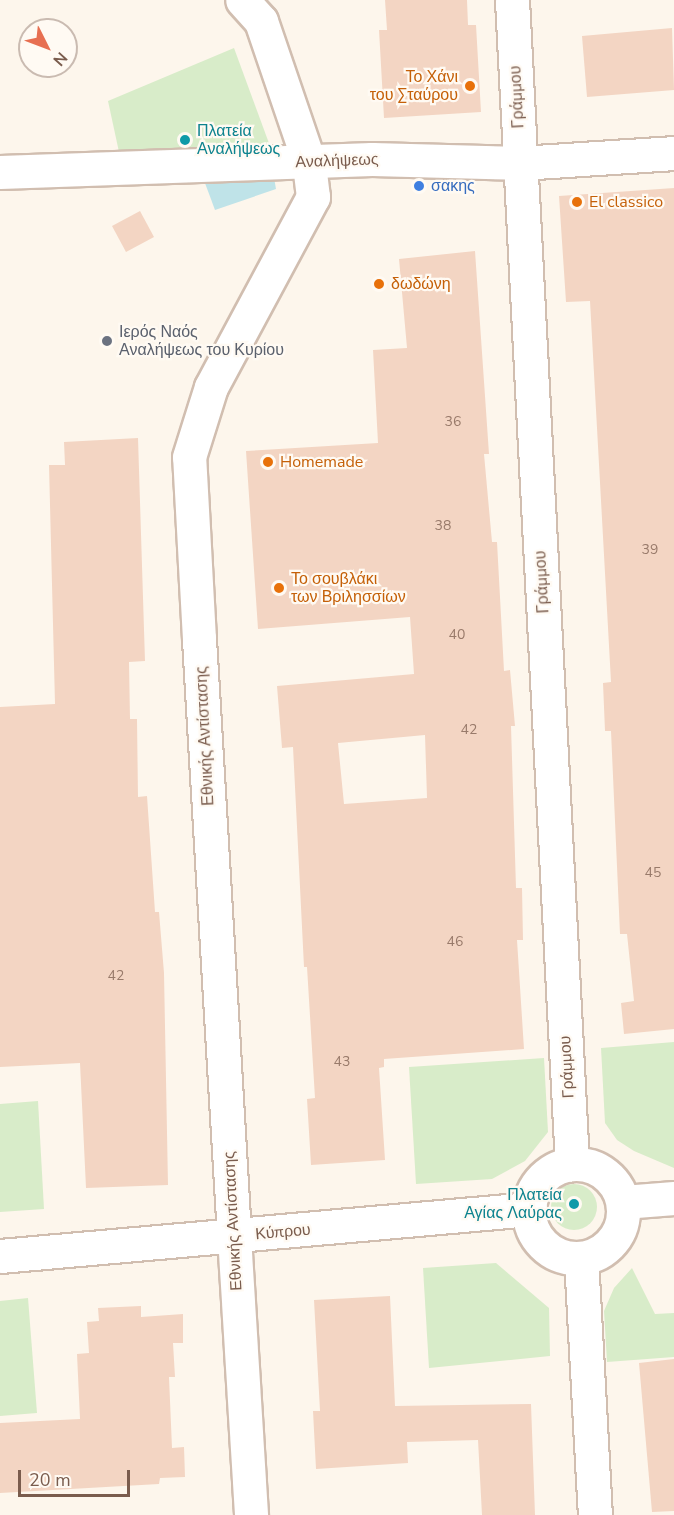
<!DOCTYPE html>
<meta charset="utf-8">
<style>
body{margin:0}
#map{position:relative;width:674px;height:1515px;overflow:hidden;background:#fdf6ec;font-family:"Nunito Sans",sans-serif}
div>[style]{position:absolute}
.green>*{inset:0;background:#d8ecc9}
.round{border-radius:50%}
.water>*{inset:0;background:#bfe3e8}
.building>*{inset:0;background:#f3d5c3}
.roads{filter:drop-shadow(2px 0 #d1beb0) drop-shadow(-2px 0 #d1beb0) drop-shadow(0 2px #d1beb0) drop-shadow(0 -2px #d1beb0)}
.pedestrian>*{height:33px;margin:-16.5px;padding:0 16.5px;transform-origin:16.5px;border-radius:16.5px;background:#fff}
.minor>*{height:33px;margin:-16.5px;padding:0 16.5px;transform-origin:16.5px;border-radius:16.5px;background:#fff}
.tertiary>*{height:33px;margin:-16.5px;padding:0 16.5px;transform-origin:16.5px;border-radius:16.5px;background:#fff}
.tertiary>.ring{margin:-16.5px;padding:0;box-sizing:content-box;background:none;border:33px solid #fff;border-radius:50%}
.dots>*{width:16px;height:16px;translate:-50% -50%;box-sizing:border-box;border:3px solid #fffaf3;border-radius:50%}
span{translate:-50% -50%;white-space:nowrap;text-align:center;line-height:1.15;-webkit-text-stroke:4.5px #fffaf3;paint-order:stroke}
.number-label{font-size:14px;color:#987a6a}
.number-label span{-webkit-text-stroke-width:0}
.food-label{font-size:16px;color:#c56008}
.right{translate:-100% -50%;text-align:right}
.left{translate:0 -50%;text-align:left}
.street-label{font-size:16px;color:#7a5c4d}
.culture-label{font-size:16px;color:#0d838f}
.shop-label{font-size:16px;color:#366cbe}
.worship-label{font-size:16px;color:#5b616d}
.north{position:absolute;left:18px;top:18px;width:60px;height:60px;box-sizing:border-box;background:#fffaf3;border:2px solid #cabbb1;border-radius:50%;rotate:132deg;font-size:16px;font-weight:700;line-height:24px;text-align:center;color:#7a5c4d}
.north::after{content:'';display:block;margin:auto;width:21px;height:27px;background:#e76f51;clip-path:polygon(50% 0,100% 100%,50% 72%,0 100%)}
.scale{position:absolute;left:18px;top:1470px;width:112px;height:27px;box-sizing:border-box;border:3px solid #7a5c4d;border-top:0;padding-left:8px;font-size:18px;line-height:21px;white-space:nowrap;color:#7a5c4d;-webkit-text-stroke:4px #fffaf3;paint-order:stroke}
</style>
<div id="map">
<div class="green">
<div style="clip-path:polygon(234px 48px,270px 146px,119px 152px,108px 101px)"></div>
<div style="clip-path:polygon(674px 1042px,674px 1168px,634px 1151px,617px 1140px,605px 1123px,601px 1048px)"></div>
<div style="clip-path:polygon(544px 1058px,548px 1132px,525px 1161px,492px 1179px,416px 1184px,409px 1067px)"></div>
<div style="clip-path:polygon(38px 1101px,44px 1209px,0 1212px,0 1104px)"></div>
<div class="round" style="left:551px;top:1184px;width:46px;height:46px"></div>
<div style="clip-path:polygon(496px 1263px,549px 1308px,550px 1356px,429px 1368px,423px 1268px)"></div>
<div style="clip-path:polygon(632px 1268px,655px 1314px,674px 1313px,674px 1357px,607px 1362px,604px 1311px,614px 1288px)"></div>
<div style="clip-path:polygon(28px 1298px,37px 1413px,0 1416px,0 1301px)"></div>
</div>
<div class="water">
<div style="clip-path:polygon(273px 172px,276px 189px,215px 210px,202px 175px)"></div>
</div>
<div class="building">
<div style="clip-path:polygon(385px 0,467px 0,468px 25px,476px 25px,481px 112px,384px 118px,379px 30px,387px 30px)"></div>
<div style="clip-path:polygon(672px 28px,674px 90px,587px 97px,582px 36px)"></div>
<div style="clip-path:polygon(674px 188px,674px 1029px,624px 1034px,621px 1003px,634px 1001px,627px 934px,620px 934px,611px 731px,605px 731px,603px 683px,611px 682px,590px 301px,566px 302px,559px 196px)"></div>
<div style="clip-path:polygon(140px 211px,154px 237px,126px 252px,112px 226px)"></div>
<div style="clip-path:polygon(evenodd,475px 251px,489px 454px,484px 454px,492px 542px,497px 542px,504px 671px,510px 670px,515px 726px,511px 726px,516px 888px,522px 888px,523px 940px,517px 940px,524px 1049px,384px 1059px,384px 1067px,379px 1068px,385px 1160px,311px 1165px,307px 1099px,315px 1098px,307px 967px,304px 967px,293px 747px,282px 748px,277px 686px,414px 674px,410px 617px,258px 629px,246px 451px,378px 443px,373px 350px,407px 348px,399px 259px,475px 251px,425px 735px,427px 798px,344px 804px,338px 743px,425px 735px)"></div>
<div style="clip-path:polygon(138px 438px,145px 661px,129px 662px,130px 719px,137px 719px,138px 797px,147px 796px,155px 912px,159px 912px,164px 973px,168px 1185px,86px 1188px,80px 1063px,0 1067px,0 707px,55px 704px,49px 465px,65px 465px,64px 442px)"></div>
<div style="clip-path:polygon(390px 1296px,395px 1406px,531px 1404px,535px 1515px,482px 1515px,478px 1440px,407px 1442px,408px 1463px,316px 1469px,313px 1411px,320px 1411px,314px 1300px)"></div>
<div style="clip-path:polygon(141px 1306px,141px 1317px,183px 1314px,183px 1343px,173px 1343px,175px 1377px,169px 1377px,172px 1448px,184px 1447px,185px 1477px,160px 1478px,159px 1484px,0 1493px,0 1423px,80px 1419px,77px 1354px,89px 1353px,87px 1322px,99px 1321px,98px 1308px)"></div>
<div style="clip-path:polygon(674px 1359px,674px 1511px,652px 1512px,639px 1363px)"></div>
</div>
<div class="roads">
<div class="pedestrian">
<div style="left:0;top:172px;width:372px;rotate:-2deg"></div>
<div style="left:372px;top:159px;width:148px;rotate:1.5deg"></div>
<div style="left:199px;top:639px;width:182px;rotate:-93.1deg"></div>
<div style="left:189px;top:457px;width:73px;rotate:-72.6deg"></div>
<div style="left:211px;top:387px;width:216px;rotate:-61.8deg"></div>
<div style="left:313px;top:197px;width:35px;rotate:-97deg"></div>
<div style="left:309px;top:162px;width:149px;rotate:-108.8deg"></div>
<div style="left:261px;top:21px;width:28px;rotate:-132deg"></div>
</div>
<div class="minor">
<div style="left:512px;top:0;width:1166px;rotate:87.05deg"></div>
<div style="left:520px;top:163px;width:154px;rotate:-3.7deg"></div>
<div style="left:199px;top:639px;width:598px;rotate:86.64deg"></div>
<div style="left:581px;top:1258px;width:257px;rotate:86.9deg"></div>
</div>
<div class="tertiary">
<div class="ring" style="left:529px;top:1164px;width:61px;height:61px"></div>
<div style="left:623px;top:1202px;width:51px;rotate:-4.5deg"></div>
<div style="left:234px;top:1236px;width:280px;rotate:86.5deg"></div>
<div style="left:0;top:1256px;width:532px;rotate:-5.07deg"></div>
</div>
</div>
<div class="dots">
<div style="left:470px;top:86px;background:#e8710a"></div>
<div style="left:185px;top:140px;background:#0f9aa8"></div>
<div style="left:419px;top:186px;background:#3f7fe0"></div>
<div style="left:577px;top:202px;background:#e8710a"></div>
<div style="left:379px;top:284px;background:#e8710a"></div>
<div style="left:107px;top:341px;background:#6b7280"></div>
<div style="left:268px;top:462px;background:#e8710a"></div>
<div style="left:279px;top:588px;background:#e8710a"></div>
<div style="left:574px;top:1204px;background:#0f9aa8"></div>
</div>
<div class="number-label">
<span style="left:453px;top:422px">36</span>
<span style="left:443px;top:526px">38</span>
<span style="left:650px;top:550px">39</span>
<span style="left:457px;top:635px">40</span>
<span style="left:469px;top:730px">42</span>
<span style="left:653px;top:873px">45</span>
<span style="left:455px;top:942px">46</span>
<span style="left:116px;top:976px">42</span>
<span style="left:342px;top:1062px">43</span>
</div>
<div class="food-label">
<span class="right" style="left:458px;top:86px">Το Χάνι<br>του Σταύρου</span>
<span class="left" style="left:589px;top:202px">El classico</span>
<span class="left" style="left:391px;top:284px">δωδώνη</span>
<span class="left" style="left:280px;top:462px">Homemade</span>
<span class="left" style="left:291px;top:588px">Το σουβλάκι<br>των Βριλησσίων</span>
</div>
<div class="street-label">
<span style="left:517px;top:97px;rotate:-93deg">Γράμμου</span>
<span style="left:337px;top:161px;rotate:-2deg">Αναλήψεως</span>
<span style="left:542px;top:582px;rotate:-93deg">Γράμμου</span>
<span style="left:205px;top:736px;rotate:-93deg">Εθνικής Αντίστασης</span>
<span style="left:567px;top:1067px;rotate:-93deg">Γράμμου</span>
<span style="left:233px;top:1221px;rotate:-93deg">Εθνικής Αντίστασης</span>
<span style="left:283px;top:1232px;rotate:-5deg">Κύπρου</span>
</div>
<div class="culture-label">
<span class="left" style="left:197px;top:140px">Πλατεία<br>Αναλήψεως</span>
<span class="right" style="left:562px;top:1204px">Πλατεία<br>Αγίας Λαύρας</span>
</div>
<div class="shop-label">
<span class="left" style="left:431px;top:186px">σακης</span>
</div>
<div class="worship-label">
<span class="left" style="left:119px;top:341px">Ιερός Ναός<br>Αναλήψεως του Κυρίου</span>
</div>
<div class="north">N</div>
<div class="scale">20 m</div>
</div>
